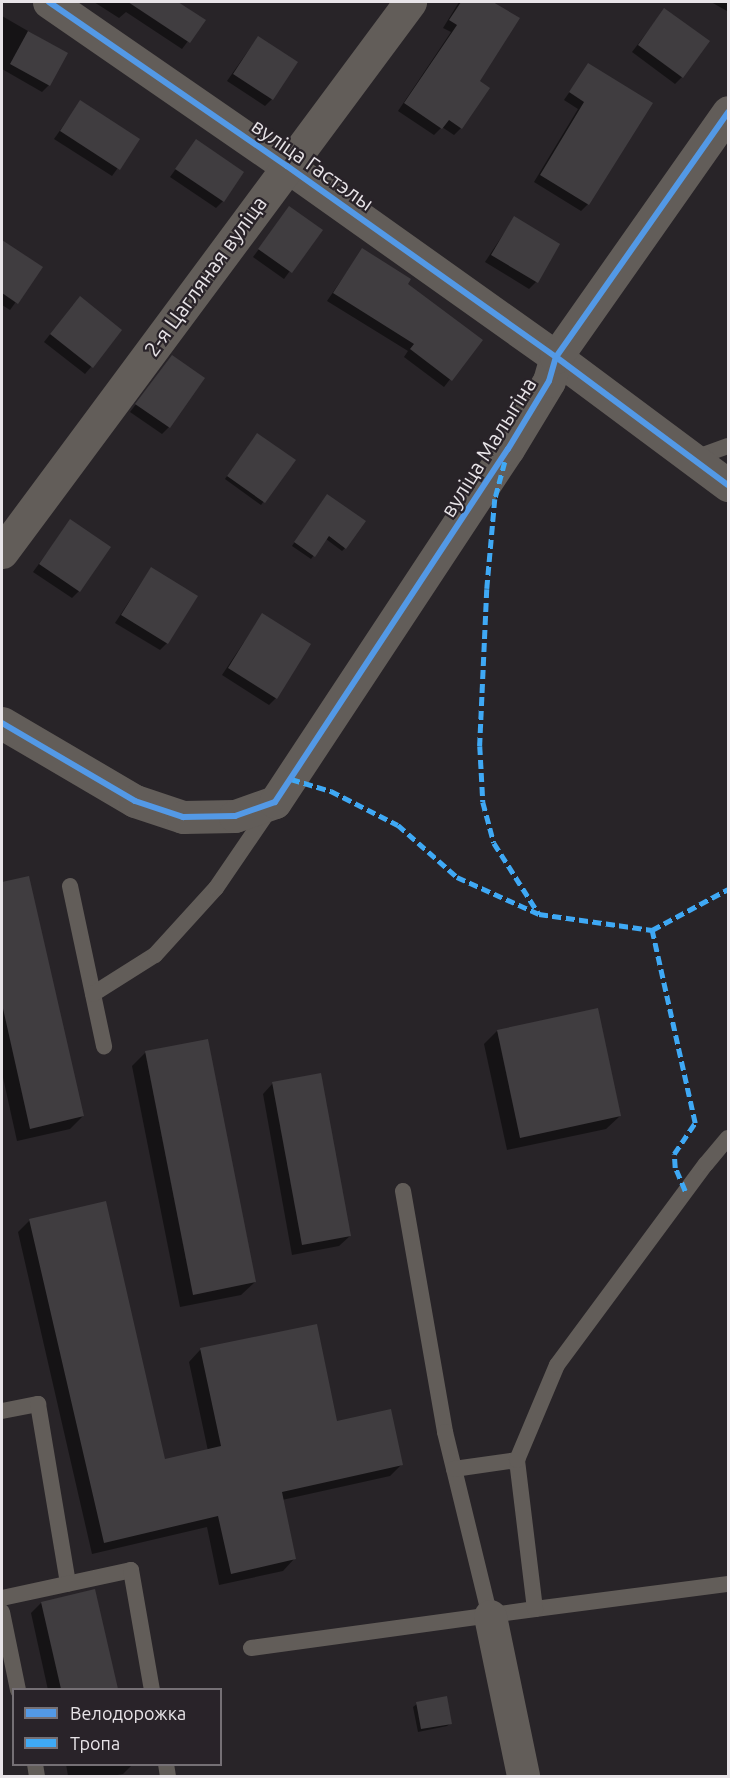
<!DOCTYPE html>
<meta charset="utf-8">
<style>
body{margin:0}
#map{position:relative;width:730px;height:1778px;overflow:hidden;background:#282428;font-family:Ubuntu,sans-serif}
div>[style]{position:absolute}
.shadow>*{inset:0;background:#0007}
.building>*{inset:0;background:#403d40}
.lane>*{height:16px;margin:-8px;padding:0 8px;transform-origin:8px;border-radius:8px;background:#625d59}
.street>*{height:33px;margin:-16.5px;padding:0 16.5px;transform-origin:16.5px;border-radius:16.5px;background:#625d59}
.quiet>*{height:4.5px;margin-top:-2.25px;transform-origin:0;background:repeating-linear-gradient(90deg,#3fa9f5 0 9px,transparent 0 13.5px)}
.cycleway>*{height:6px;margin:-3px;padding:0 3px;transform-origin:3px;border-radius:3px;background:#5399e6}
span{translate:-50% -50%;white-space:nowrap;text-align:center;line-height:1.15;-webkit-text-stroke:4.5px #292329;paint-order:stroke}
.street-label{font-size:21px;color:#e8e4e8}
.frame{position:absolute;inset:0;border:3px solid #e8e4e8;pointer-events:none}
.legend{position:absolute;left:12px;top:1688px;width:210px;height:78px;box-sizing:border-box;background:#292329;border:2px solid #757075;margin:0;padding:8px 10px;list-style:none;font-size:18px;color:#e8e4e8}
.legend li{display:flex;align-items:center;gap:12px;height:30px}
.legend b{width:30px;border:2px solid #757075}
</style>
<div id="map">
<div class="shadow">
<div style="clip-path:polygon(94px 2px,176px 2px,204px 20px,182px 49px,126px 12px,119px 18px)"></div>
<div style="clip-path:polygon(459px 2px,490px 2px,518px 18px,478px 82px,488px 88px,461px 128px,454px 135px,442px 127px,434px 135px,398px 111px,451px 32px,443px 28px)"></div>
<div style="clip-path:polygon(711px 2px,728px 2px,728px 10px,727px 11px)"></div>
<div style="clip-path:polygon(664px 10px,682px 77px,675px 84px,632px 52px)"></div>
<div style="clip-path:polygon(2px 16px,66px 53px,49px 85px,42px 92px,2px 69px)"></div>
<div style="clip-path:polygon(258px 37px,272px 99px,265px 106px,227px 81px)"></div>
<div style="clip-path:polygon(588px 65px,588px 204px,581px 211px,534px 182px,578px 109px,564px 100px)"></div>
<div style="clip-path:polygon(80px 102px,138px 140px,112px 176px,54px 139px)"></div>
<div style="clip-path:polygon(196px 141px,223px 201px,216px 208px,170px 177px)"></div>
<div style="clip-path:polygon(289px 208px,320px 230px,284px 279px,253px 257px)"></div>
<div style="clip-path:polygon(514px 218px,536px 282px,529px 289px,485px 262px)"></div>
<div style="clip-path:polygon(2px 241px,41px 267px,10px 310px,2px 305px)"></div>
<div style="clip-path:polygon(362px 250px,481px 340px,444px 387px,404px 357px,408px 351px,327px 301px)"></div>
<div style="clip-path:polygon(73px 305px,91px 367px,85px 374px,44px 342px)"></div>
<div style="clip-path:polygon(172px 357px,169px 427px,162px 434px,130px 412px)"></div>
<div style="clip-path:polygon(254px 438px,294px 460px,261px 505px,225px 479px)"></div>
<div style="clip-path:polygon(324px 499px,345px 548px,342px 551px,326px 539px,311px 559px,292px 546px)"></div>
<div style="clip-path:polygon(70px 521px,79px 591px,72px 598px,33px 572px)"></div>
<div style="clip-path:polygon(151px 568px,167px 643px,160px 650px,115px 623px)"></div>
<div style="clip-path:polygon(262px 615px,276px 698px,269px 705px,222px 675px)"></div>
<div style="clip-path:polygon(28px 878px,83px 1116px,70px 1129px,17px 1141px,2px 1073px,2px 884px)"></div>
<div style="clip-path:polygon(497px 1031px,620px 1116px,606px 1129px,507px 1150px,484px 1044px)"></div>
<div style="clip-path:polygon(207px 1040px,255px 1282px,241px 1295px,180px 1307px,132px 1066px,145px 1053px)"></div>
<div style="clip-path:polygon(273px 1083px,350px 1236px,339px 1246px,292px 1255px,263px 1094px)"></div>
<div style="clip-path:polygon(30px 1220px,164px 1461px,208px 1451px,189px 1362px,200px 1350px,316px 1325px,336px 1423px,402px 1464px,390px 1476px,282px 1500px,294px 1559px,283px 1571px,219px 1585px,207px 1527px,92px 1554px,18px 1232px)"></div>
<div style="clip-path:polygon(94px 1591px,116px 1690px,48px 1690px,31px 1613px,41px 1603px)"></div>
<div style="clip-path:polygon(417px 1704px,451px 1723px,447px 1726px,418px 1732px,413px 1707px)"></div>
<div style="clip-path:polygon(66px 1764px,133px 1764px,123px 1774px,112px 1776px,68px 1776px)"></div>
</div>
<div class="building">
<div style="clip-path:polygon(128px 2px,178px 2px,206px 20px,190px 43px)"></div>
<div style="clip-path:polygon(461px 2px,493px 2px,520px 18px,480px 81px,490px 88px,462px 129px,449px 120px,442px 129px,404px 103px,457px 25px,449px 20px)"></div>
<div style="clip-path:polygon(664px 8px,710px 41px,683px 78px,638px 45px)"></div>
<div style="clip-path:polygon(28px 31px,68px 53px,50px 86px,10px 64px)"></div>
<div style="clip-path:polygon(258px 36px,298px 62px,273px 100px,233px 74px)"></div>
<div style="clip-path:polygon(588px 63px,653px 103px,589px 205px,540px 175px,584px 102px,569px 92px)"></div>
<div style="clip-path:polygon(80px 100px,140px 139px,120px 170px,60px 131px)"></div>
<div style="clip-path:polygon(196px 139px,244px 172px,224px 202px,175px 169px)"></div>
<div style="clip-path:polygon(289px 206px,323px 230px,292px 273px,258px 249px)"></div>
<div style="clip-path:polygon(514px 216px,560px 244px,538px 283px,491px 255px)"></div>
<div style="clip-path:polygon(2px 240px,43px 267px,18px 304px,2px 293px)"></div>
<div style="clip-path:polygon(362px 248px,411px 279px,408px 284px,483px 340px,452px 381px,410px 349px,414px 344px,333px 293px)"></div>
<div style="clip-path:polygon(80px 296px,122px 330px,93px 368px,50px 334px)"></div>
<div style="clip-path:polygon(172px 355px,205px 378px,170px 428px,135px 404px)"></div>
<div style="clip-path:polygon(257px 433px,296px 460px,265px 503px,227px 476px)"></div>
<div style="clip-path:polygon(327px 494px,366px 521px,346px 549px,329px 536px,315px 557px,294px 542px)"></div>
<div style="clip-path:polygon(70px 519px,111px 547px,80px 592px,39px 564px)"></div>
<div style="clip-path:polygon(151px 567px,198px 596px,168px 644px,121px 615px)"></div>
<div style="clip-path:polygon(262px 613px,311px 644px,277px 699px,228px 668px)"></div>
<div style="clip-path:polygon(29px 876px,84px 1116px,30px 1129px,2px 1004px,2px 882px)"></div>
<div style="clip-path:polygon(598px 1008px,621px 1116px,520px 1138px,497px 1030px)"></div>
<div style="clip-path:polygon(208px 1039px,256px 1282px,193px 1295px,145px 1051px)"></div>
<div style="clip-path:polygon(321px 1073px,351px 1236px,302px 1245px,272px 1082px)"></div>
<div style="clip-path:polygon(106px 1201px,165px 1459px,221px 1446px,200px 1348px,317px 1324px,337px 1421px,391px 1409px,403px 1465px,282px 1492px,296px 1559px,231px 1574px,218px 1516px,104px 1543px,29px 1219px)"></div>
<div style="clip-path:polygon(95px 1589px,118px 1689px,61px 1689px,41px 1602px)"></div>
<div style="clip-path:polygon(447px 1696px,452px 1724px,421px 1729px,416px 1702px)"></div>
</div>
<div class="lane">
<div style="left:692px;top:459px;width:38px;rotate:-20deg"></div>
<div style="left:70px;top:886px;width:164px;rotate:78deg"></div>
<div style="left:93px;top:994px;width:73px;rotate:-32.2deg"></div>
<div style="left:155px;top:955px;width:91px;rotate:-47.7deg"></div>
<div style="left:216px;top:888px;width:99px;rotate:-55.7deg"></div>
<div style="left:403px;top:1191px;width:245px;rotate:80.1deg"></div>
<div style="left:445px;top:1432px;width:189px;rotate:76.3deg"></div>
<div style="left:2px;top:1411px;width:37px;rotate:-11deg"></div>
<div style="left:38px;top:1404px;width:182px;rotate:80.5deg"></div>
<div style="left:454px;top:1469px;width:64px;rotate:-8.1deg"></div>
<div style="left:2px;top:1598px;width:132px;rotate:-12.2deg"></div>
<div style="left:131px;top:1570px;width:122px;rotate:80.1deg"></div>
<div style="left:535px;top:1609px;width:195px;rotate:-7.4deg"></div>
<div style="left:2px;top:1612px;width:80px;rotate:78.4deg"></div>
<div style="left:251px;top:1648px;width:287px;rotate:-7.8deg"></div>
<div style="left:535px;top:1609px;width:150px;rotate:-96.9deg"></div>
<div style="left:517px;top:1460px;width:103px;rotate:-67.2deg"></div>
<div style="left:557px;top:1365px;width:250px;rotate:-53.5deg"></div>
<div style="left:706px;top:1164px;width:34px;rotate:-50deg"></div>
<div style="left:35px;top:1764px;width:12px;rotate:81deg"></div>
<div style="left:166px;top:1764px;width:12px;rotate:81deg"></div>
</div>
<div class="street">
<div style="left:49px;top:2px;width:289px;rotate:34.6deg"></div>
<div style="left:287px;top:166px;width:330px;rotate:35.4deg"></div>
<div style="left:556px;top:357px;width:214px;rotate:36.7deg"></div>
<div style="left:2px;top:552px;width:685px;rotate:-53.43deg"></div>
<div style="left:2px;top:723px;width:154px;rotate:30.4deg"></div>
<div style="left:135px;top:801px;width:51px;rotate:18.4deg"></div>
<div style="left:183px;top:817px;width:52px;rotate:-1.1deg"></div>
<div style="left:235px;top:816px;width:42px;rotate:-19.3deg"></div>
<div style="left:275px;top:802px;width:423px;rotate:-56.6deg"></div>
<div style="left:508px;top:449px;width:79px;rotate:-58.9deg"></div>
<div style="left:549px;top:381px;width:25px;rotate:-74deg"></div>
<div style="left:556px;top:357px;width:299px;rotate:-54.9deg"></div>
<div style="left:490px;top:1616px;width:163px;rotate:78.3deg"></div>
</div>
<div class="quiet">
<div style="left:505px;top:462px;width:38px;rotate:105deg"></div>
<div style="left:495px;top:499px;width:90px;rotate:95.1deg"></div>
<div style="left:487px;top:589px;width:157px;rotate:92.6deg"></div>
<div style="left:480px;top:746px;width:56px;rotate:86.9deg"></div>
<div style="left:483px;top:802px;width:42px;rotate:75deg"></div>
<div style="left:494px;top:843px;width:84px;rotate:57.6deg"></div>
<div style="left:291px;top:779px;width:42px;rotate:16.7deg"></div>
<div style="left:331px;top:791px;width:75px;rotate:26.9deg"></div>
<div style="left:398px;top:825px;width:79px;rotate:41.4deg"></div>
<div style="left:457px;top:877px;width:90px;rotate:24.3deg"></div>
<div style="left:539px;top:914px;width:114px;rotate:8.1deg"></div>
<div style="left:685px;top:1191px;width:25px;rotate:-113deg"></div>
<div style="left:675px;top:1168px;width:14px;rotate:-94deg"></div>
<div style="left:674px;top:1154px;width:37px;rotate:-56deg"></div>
<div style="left:695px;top:1123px;width:198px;rotate:-102.6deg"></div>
<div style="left:652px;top:930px;width:86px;rotate:-28.3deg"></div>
</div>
<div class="cycleway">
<div style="left:49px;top:2px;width:289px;rotate:34.6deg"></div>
<div style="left:287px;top:166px;width:330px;rotate:35.4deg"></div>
<div style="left:556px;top:357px;width:214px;rotate:36.7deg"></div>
<div style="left:2px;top:723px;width:154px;rotate:30.4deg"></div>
<div style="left:135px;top:801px;width:51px;rotate:18.4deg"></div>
<div style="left:183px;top:817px;width:52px;rotate:-1.1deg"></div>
<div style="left:235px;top:816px;width:42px;rotate:-19.3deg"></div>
<div style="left:275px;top:802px;width:423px;rotate:-56.6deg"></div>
<div style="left:508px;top:449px;width:79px;rotate:-58.9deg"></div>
<div style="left:549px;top:381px;width:25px;rotate:-74deg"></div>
<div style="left:556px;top:357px;width:299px;rotate:-54.9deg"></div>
</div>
<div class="street-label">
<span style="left:313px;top:164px;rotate:35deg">вуліца Гастэлы</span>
<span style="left:205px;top:276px;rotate:-54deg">2-я Цагляная вуліца</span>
<span style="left:488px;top:447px;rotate:-58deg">вуліца Малыгіна</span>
</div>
<div class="frame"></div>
<ul class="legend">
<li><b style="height:8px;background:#5399e6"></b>Велодорожка</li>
<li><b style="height:8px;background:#3fa9f5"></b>Тропа</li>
</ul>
</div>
